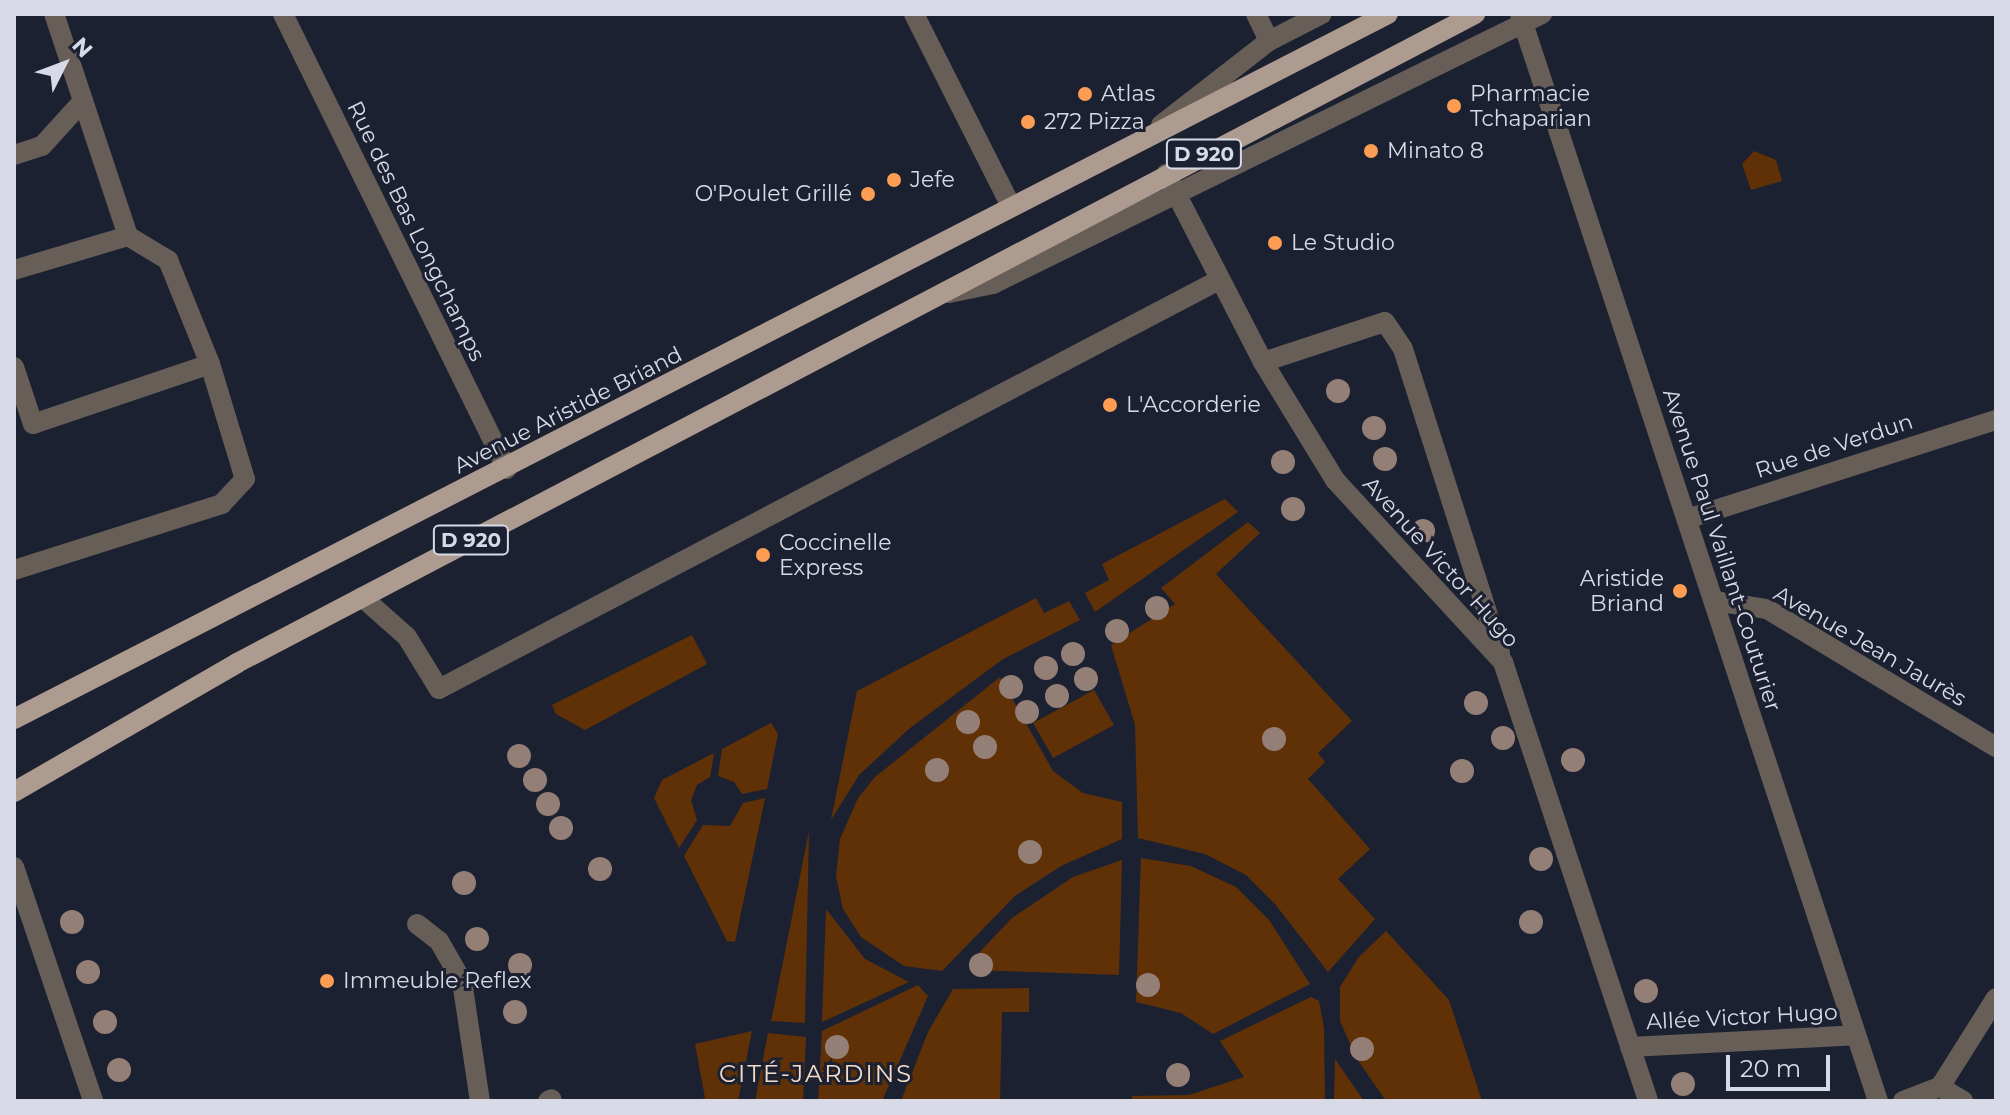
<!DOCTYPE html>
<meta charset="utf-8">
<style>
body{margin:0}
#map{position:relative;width:2010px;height:1115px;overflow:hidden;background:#1c2132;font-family:Montserrat,sans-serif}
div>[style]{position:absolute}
.green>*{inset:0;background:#603106}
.minor>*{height:20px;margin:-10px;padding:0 10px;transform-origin:10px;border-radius:10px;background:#675e58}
.major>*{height:20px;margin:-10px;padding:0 10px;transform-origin:10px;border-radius:10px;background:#ae9b8f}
.trees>*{width:24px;height:24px;margin:-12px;border-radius:50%;background:#947f77}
.dots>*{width:22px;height:22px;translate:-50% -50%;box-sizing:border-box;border:4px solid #1c2132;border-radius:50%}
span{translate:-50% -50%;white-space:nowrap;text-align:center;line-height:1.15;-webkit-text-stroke:6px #1c2132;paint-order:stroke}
.shield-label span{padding:2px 6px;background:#1c2132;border:2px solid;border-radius:6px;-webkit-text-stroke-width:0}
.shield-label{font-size:20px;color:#d8dbe7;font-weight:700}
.poi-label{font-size:22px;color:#d8dbe7}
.left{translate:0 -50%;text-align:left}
.right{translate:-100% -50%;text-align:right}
.street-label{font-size:22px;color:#d8dbe7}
.neighbourhood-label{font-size:24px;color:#f6dbc8;letter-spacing:2px}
.frame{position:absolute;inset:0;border:16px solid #d8dbe7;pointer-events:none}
.north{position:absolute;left:24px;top:24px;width:80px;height:80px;-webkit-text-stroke:6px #1c2132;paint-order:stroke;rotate:48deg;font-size:22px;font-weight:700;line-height:32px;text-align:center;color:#d8dbe7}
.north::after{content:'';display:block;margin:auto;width:28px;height:36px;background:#d8dbe7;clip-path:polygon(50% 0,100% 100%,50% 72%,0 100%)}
.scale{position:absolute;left:1726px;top:1055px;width:104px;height:36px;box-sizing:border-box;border:4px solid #d8dbe7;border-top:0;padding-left:10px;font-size:24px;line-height:28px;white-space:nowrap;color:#d8dbe7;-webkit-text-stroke:6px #1c2132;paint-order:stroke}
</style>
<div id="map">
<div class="green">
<div style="clip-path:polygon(1754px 151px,1776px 160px,1782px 181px,1751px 190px,1742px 164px)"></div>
<div style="clip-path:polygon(1225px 499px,1238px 512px,1095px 612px,1085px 593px,1109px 580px,1102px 564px)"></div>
<div style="clip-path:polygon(1248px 522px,1260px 533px,1216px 574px,1352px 721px,1318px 753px,1325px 762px,1308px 779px,1370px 849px,1338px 879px,1375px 919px,1328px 972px,1275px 904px,1246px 875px,1205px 854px,1138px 838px,1135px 725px,1111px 645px,1175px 604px,1161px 588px)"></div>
<div style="clip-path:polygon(1036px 598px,1044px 613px,1069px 601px,1080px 620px,1003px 659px,910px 728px,859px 775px,831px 820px,857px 691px)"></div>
<div style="clip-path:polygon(692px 635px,707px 664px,585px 730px,556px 714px,552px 705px)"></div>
<div style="clip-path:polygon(1000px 677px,1053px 771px,1083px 793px,1122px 802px,1122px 839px,1061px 866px,1015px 896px,942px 971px,904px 966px,861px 937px,843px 909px,836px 876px,840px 839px,858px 798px,875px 777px)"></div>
<div style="clip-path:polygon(1094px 690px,1114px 725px,1053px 758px,1033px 723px)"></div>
<div style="clip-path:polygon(771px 723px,778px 734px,767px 789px,742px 794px,734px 782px,718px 776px,722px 749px)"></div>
<div style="clip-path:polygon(714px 753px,710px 777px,697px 785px,691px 800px,697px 820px,679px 848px,654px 798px,662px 780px)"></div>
<div style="clip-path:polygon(765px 798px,735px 942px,727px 941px,684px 856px,703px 825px,730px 826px,743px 803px)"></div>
<div style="clip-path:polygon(809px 831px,805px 1023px,771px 1021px,779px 982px)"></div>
<div style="clip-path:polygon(1141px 858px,1191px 866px,1236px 887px,1269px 920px,1310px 984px,1213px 1034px,1181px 1013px,1136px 1002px)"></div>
<div style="clip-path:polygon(1122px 860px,1119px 975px,971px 970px,971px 961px,1012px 918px,1073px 877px)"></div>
<div style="clip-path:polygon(826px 909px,865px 959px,909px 982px,822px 1022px)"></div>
<div style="clip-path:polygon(1386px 931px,1449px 1000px,1482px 1101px,1386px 1101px,1357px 1059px,1340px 1021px,1340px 987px,1358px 958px)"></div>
<div style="clip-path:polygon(918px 985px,928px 996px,882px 1101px,818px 1101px,822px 1031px)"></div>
<div style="clip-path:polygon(1029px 988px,1029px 1012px,1002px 1012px,1000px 1101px,901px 1101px,928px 1032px,953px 989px)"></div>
<div style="clip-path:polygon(1311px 997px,1319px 1001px,1324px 1028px,1325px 1101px,1132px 1101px,1132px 1096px,1189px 1095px,1244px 1077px,1220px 1041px)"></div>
<div style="clip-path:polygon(752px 1031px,738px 1101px,691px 1101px,705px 1098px,695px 1044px)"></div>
<div style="clip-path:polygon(768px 1033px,806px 1037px,803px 1101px,755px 1101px)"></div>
<div style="clip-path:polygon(1335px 1059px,1364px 1101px,1334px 1101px)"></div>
</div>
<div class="minor">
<div style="left:283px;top:14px;width:507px;rotate:63.79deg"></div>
<div style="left:914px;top:14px;width:215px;rotate:63.2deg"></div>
<div style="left:1256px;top:14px;width:30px;rotate:64deg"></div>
<div style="left:1520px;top:14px;width:1144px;rotate:71.77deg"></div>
<div style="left:1161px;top:125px;width:137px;rotate:-37.9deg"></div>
<div style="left:1269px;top:41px;width:59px;rotate:-27deg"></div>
<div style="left:14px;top:155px;width:29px;rotate:-18deg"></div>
<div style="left:42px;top:146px;width:61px;rotate:-47.7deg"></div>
<div style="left:1166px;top:174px;width:212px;rotate:62.7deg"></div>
<div style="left:1263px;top:362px;width:138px;rotate:58.6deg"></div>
<div style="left:1335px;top:480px;width:248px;rotate:47.3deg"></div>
<div style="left:1503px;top:662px;width:462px;rotate:71.7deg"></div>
<div style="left:128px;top:236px;width:47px;rotate:31deg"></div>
<div style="left:168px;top:260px;width:112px;rotate:68deg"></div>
<div style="left:14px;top:270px;width:119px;rotate:-16.6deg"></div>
<div style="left:128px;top:236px;width:234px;rotate:-108.4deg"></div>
<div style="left:949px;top:293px;width:45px;rotate:-11.6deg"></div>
<div style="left:993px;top:284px;width:612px;rotate:-26.19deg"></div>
<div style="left:1263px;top:362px;width:128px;rotate:-18.2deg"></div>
<div style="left:1385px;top:322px;width:32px;rotate:56deg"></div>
<div style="left:1403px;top:349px;width:319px;rotate:72.3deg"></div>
<div style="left:14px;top:367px;width:60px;rotate:71.6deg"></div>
<div style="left:33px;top:424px;width:187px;rotate:-18.7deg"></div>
<div style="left:210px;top:364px;width:120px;rotate:73.1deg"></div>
<div style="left:245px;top:479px;width:34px;rotate:133deg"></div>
<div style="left:222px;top:504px;width:218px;rotate:162.4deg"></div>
<div style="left:1687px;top:519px;width:324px;rotate:-17.8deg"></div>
<div style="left:362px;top:597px;width:60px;rotate:41.6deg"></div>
<div style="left:407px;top:637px;width:61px;rotate:58.4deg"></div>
<div style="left:439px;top:689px;width:881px;rotate:-27.67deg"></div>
<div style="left:1714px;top:601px;width:54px;rotate:8.6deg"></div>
<div style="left:1767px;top:609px;width:267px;rotate:31.1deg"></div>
<div style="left:14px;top:867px;width:247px;rotate:71.3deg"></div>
<div style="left:417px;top:924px;width:28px;rotate:38deg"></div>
<div style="left:439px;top:941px;width:46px;rotate:60.1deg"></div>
<div style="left:462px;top:981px;width:121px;rotate:81.5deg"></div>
<div style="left:1630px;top:1047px;width:226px;rotate:-3deg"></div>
<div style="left:1940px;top:1087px;width:105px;rotate:-57.8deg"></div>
<div style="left:1940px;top:1087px;width:27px;rotate:31deg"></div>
<div style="left:548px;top:1101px;width:4px;rotate:-27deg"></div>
<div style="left:1903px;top:1101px;width:40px;rotate:-21deg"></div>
</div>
<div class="major">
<div style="left:14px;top:719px;width:1544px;rotate:-27.16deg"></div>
<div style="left:14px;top:792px;width:258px;rotate:-30deg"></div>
<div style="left:237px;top:663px;width:1398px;rotate:-27.66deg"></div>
</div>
<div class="trees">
<div style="left:1338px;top:391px"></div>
<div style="left:1374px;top:428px"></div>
<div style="left:1385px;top:459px"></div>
<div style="left:1283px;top:462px"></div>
<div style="left:1293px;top:509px"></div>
<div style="left:1423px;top:531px"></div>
<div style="left:1157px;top:608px"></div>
<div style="left:1117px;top:631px"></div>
<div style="left:1073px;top:654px"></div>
<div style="left:1046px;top:668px"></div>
<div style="left:1086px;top:679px"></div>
<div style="left:1011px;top:687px"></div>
<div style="left:1057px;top:696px"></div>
<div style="left:1476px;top:703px"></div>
<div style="left:1027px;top:712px"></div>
<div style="left:968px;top:722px"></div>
<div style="left:1503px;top:738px"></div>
<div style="left:1274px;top:739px"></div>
<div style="left:985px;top:747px"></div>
<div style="left:519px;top:756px"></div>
<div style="left:1573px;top:760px"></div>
<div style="left:937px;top:770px"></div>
<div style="left:1462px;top:771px"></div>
<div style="left:535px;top:780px"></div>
<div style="left:548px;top:804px"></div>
<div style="left:561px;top:828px"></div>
<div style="left:1030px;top:852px"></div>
<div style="left:1541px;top:859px"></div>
<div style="left:600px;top:869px"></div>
<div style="left:464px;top:883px"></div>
<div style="left:72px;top:922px"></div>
<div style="left:1531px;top:922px"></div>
<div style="left:477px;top:939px"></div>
<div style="left:520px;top:965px"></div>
<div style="left:981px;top:965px"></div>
<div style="left:88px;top:972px"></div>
<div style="left:1148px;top:985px"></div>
<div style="left:1646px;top:991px"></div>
<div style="left:515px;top:1012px"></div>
<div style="left:105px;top:1022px"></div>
<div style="left:837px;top:1047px"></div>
<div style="left:1362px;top:1049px"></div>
<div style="left:119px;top:1070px"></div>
<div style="left:1178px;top:1075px"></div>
<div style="left:1683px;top:1084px"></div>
</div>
<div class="dots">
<div style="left:1085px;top:94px;background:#fc9d53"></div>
<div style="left:1454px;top:106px;background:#fc9d53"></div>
<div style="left:1028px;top:122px;background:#fc9d53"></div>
<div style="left:1371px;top:151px;background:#fc9d53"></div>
<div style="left:894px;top:180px;background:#fc9d53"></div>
<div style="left:868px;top:194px;background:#fc9d53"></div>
<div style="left:1275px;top:243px;background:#fc9d53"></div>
<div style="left:1110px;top:405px;background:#fc9d53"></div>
<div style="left:763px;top:555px;background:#fc9d53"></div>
<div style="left:1680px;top:591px;background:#fc9d53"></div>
<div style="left:327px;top:981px;background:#fc9d53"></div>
</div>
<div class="shield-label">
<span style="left:1204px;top:154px">D 920</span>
<span style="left:471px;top:540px">D 920</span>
</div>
<div class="poi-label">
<span class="left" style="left:1470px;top:106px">Pharmacie<br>Tchaparian</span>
<span class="left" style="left:1101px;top:94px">Atlas</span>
<span class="left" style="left:1044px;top:122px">272 Pizza</span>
<span class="left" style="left:1387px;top:151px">Minato 8</span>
<span class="left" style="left:910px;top:180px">Jefe</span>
<span class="right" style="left:852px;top:194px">O'Poulet Grillé</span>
<span class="left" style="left:1291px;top:243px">Le Studio</span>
<span class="left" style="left:1126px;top:405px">L'Accorderie</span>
<span class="left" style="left:779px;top:555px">Coccinelle<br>Express</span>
<span class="right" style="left:1664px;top:591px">Aristide<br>Briand</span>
<span class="left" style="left:343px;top:981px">Immeuble Reflex</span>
</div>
<div class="street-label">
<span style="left:416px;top:231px;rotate:64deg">Rue des Bas Longchamps</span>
<span style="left:568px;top:410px;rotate:-27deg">Avenue Aristide Briand</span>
<span style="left:1834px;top:446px;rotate:-18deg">Rue de Verdun</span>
<span style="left:1722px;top:550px;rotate:72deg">Avenue Paul Vaillant-Couturier</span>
<span style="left:1441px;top:562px;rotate:48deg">Avenue Victor Hugo</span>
<span style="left:1870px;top:646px;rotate:30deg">Avenue Jean Jaurès</span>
<span style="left:1742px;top:1017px;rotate:-3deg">Allée Victor Hugo</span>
</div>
<div class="neighbourhood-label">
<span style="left:816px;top:1074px">CITÉ-JARDINS</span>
</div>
<div class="frame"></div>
<div class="north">N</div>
<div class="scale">20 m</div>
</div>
